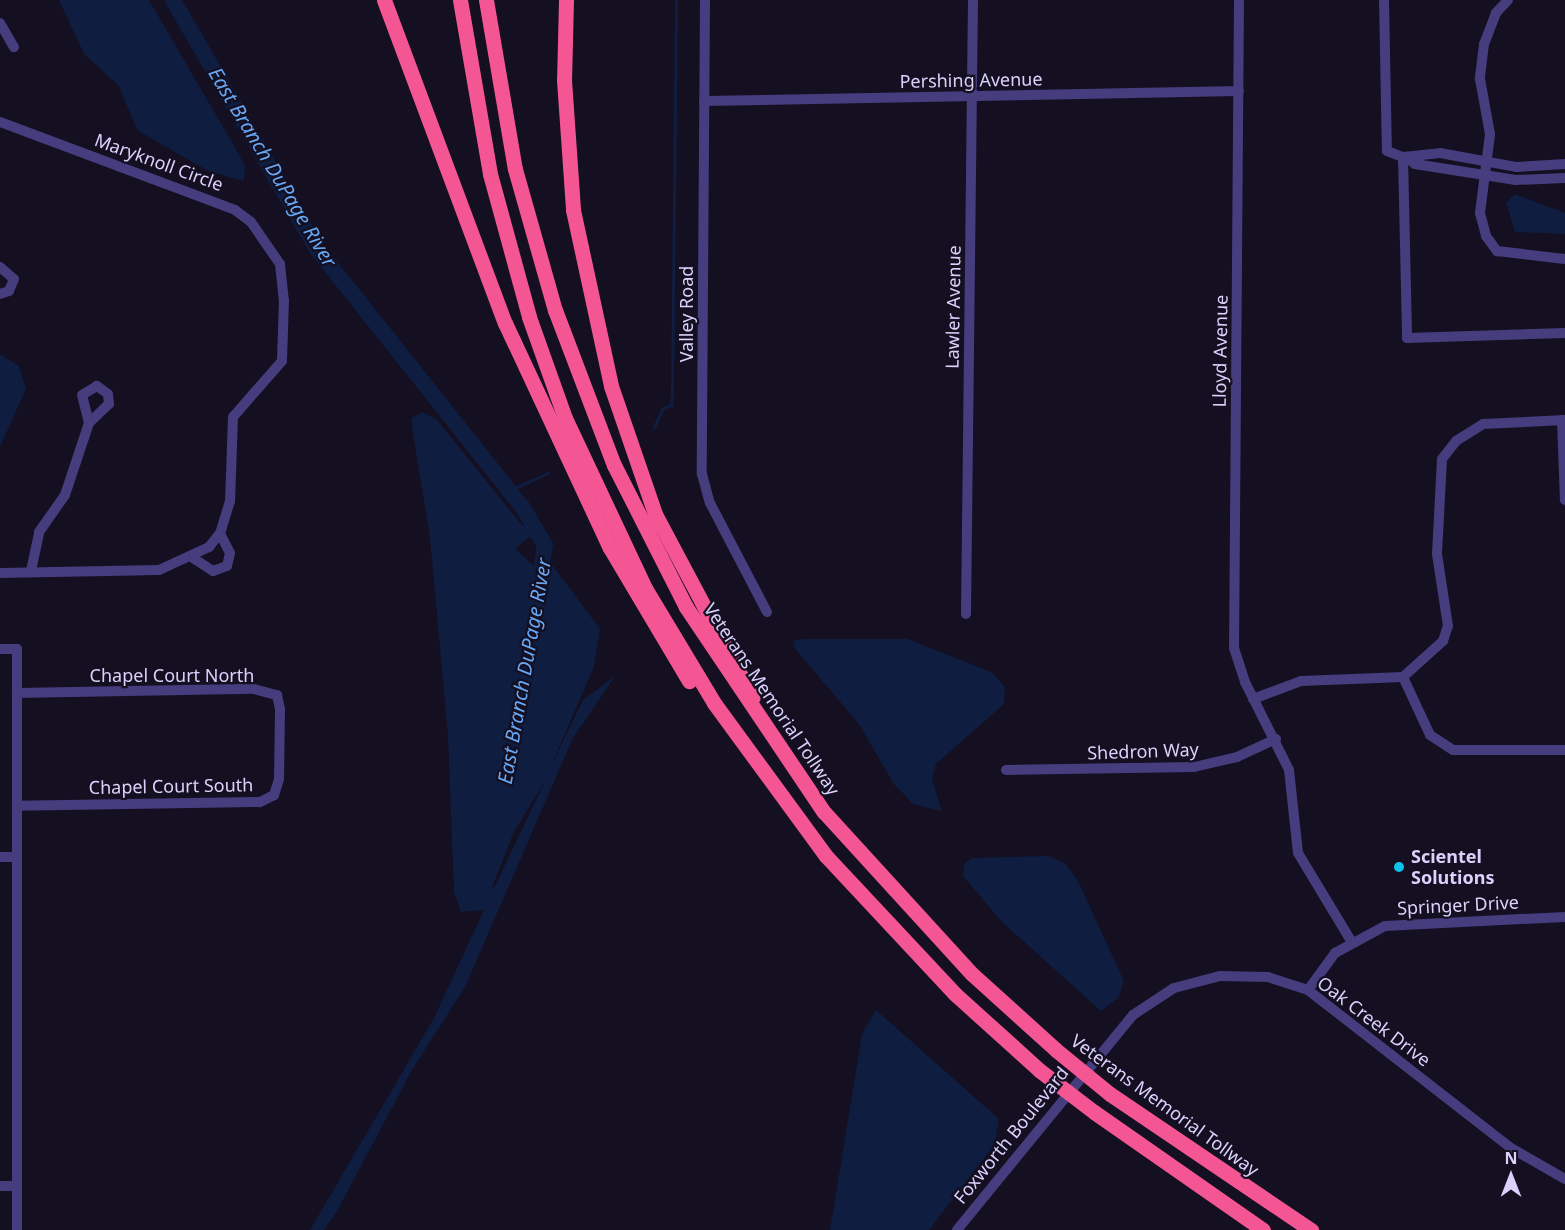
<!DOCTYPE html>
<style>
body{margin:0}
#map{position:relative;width:1565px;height:1230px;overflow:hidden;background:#140f21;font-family:"Noto Sans",sans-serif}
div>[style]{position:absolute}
.water>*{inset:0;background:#0f1d40}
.stream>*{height:3px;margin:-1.5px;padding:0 1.5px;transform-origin:1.5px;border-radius:1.5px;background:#0f1d40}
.river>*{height:16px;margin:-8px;padding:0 8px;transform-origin:8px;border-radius:8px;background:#0f1d40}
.minor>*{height:10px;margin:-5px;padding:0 5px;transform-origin:5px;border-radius:5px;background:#453d7d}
.highway>*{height:15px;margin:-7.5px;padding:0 7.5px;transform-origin:7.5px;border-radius:7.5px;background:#f45593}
.highway-bridge>*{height:15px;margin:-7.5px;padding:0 7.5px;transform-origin:7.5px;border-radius:7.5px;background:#f45593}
.dots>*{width:16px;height:16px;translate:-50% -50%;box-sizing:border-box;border:3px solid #140f21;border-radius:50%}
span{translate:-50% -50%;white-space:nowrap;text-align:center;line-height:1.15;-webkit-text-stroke:4.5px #140f21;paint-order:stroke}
.street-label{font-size:18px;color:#dad2fc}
.poi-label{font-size:18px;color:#dad2fc;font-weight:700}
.left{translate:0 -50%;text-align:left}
.water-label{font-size:20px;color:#67a7f5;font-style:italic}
.north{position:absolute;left:1481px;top:1146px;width:60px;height:60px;-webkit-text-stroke:4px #140f21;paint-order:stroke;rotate:0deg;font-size:16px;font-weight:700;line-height:24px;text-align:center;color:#dad2fc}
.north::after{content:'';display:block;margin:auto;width:21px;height:27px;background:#dad2fc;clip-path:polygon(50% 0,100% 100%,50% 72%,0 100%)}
</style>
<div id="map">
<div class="water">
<div style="clip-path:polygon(59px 0,149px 0,233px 144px,245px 166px,244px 181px,208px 171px,137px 130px,119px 86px,84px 54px)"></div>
<div style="clip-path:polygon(1515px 194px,1565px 213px,1565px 234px,1515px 232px,1506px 203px)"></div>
<div style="clip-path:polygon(0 354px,19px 366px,26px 389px,0 447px)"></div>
<div style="clip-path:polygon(evenodd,422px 412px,437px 420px,522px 525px,545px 534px,547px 558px,600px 629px,594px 667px,549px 770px,583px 700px,615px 676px,573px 738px,465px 987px,412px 1070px,336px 1213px,324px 1230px,310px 1230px,434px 1018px,484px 910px,461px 912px,454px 892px,448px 736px,430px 537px,412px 427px,412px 418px,422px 412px,529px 537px,538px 543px,534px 566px,515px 549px,529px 537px,422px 412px,545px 781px,496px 884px,491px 890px,513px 834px,545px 781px)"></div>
<div style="clip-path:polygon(802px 639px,908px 639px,991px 672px,1005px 687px,1004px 704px,936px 764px,932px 780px,942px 811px,913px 804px,893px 783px,859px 724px,796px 650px,793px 641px)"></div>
<div style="clip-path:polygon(1049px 856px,1066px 864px,1078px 881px,1124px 981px,1118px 998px,1101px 1011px,1002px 922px,963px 876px,964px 864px,972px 858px)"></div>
<div style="clip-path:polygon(876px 1010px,999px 1119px,995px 1144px,929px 1230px,830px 1230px,862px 1034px)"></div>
</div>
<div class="stream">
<div style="left:654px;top:427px;width:21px;rotate:-65deg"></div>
<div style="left:663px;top:408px;width:9px;rotate:-21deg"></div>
<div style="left:671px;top:405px;width:15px;rotate:-86deg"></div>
<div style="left:672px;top:390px;width:390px;rotate:-89.4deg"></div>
<div style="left:508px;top:491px;width:44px;rotate:-24.2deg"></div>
</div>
<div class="river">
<div style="left:173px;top:0;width:288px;rotate:60deg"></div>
<div style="left:317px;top:249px;width:331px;rotate:51.5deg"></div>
<div style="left:523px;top:508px;width:43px;rotate:59.3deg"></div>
<div style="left:545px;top:545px;width:25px;rotate:99deg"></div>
</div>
<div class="minor">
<div style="left:705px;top:0;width:474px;rotate:90.4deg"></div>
<div style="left:702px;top:474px;width:30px;rotate:75deg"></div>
<div style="left:710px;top:503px;width:123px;rotate:62.4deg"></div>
<div style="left:1239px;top:0;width:648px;rotate:90.44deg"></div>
<div style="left:1234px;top:648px;width:36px;rotate:72deg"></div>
<div style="left:1245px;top:682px;width:98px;rotate:63.4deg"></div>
<div style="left:1289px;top:770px;width:83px;rotate:83.8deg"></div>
<div style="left:1298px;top:853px;width:103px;rotate:58.9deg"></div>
<div style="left:1384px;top:0;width:151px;rotate:88.9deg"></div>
<div style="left:1387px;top:151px;width:17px;rotate:21deg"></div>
<div style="left:1403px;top:157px;width:37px;rotate:-6deg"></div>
<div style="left:1440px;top:153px;width:77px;rotate:10.4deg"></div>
<div style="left:1516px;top:167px;width:49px;rotate:-3.5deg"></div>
<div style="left:1508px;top:0;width:18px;rotate:133deg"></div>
<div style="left:1496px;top:13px;width:33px;rotate:111deg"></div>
<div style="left:1484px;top:44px;width:35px;rotate:97deg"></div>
<div style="left:1480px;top:79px;width:56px;rotate:79.7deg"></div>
<div style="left:1490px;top:134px;width:80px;rotate:97.2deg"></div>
<div style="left:1480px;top:213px;width:24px;rotate:75deg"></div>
<div style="left:1486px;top:236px;width:19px;rotate:54deg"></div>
<div style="left:1497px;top:251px;width:68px;rotate:6.7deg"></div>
<div style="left:0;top:23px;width:28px;rotate:60deg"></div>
<div style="left:704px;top:101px;width:535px;rotate:-1.07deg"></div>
<div style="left:0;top:122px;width:251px;rotate:20.5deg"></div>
<div style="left:235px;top:210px;width:20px;rotate:37deg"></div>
<div style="left:251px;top:222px;width:51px;rotate:55.4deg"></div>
<div style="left:280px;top:264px;width:36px;rotate:84deg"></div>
<div style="left:284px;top:300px;width:61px;rotate:91.9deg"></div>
<div style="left:282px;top:361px;width:74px;rotate:131.2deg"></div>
<div style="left:233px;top:417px;width:84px;rotate:92deg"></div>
<div style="left:230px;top:501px;width:34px;rotate:107deg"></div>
<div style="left:220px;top:533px;width:18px;rotate:128deg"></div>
<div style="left:209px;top:547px;width:55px;rotate:155.3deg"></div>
<div style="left:159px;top:570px;width:159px;rotate:178.9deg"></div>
<div style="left:1403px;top:157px;width:181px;rotate:88.7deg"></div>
<div style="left:1407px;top:338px;width:158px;rotate:-1.8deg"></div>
<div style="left:1408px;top:158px;width:9px;rotate:41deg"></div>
<div style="left:1415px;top:164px;width:102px;rotate:9deg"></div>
<div style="left:1516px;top:180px;width:49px;rotate:-2.3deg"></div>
<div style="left:0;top:267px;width:18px;rotate:41deg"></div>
<div style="left:14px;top:279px;width:13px;rotate:113deg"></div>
<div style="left:9px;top:291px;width:9px;rotate:162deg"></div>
<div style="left:1562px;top:420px;width:80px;rotate:87.9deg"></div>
<div style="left:193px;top:558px;width:24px;rotate:33deg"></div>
<div style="left:213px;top:571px;width:15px;rotate:-20deg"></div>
<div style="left:227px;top:566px;width:13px;rotate:-77deg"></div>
<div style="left:230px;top:553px;width:22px;rotate:-117deg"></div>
<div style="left:31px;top:571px;width:40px;rotate:-78deg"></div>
<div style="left:39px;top:532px;width:45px;rotate:-54.9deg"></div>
<div style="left:65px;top:495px;width:76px;rotate:-71.6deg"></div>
<div style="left:89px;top:423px;width:28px;rotate:-44deg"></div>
<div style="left:109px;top:404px;width:10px;rotate:-96deg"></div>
<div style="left:108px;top:394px;width:14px;rotate:-144deg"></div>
<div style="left:97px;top:386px;width:17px;rotate:149deg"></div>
<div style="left:82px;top:395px;width:29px;rotate:76deg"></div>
<div style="left:966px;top:614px;width:614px;rotate:-89.35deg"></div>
<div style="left:0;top:649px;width:17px"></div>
<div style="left:17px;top:649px;width:581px;rotate:90deg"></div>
<div style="left:1403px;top:677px;width:54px;rotate:-42deg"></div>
<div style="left:1443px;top:641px;width:16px;rotate:-72deg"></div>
<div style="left:1448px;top:626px;width:73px;rotate:-98.7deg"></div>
<div style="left:1437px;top:554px;width:95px;rotate:-87deg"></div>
<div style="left:1442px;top:459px;width:23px;rotate:-52deg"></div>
<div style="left:1456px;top:441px;width:32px;rotate:-32deg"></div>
<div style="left:1483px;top:424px;width:82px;rotate:-2.8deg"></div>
<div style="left:1403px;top:677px;width:64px;rotate:65deg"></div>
<div style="left:1430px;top:735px;width:27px;rotate:33deg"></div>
<div style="left:1453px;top:750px;width:112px"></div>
<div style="left:17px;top:693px;width:237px;rotate:-1deg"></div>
<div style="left:254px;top:689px;width:24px;rotate:15deg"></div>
<div style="left:277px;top:695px;width:14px;rotate:78deg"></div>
<div style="left:280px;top:709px;width:70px;rotate:90.8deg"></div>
<div style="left:279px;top:779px;width:17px;rotate:107deg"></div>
<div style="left:274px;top:795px;width:16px;rotate:153deg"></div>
<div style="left:260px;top:802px;width:243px;rotate:179.1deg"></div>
<div style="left:1253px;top:699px;width:51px;rotate:-20.6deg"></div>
<div style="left:1301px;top:681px;width:102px;rotate:-2.2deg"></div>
<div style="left:1006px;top:770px;width:188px;rotate:-0.9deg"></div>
<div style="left:1194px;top:767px;width:44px;rotate:-13.1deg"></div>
<div style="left:1237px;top:757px;width:43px;rotate:-24.8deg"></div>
<div style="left:0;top:857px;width:17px"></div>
<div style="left:1308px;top:990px;width:46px;rotate:-53.9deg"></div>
<div style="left:1335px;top:953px;width:57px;rotate:-28.4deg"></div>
<div style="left:1385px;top:926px;width:180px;rotate:-2.9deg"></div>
<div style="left:0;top:1186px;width:17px"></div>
<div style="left:957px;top:1230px;width:278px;rotate:-50.7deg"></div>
<div style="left:1133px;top:1015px;width:49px;rotate:-33.4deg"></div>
<div style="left:1174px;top:988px;width:48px;rotate:-14.6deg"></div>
<div style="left:1220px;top:976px;width:48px;rotate:1.2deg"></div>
<div style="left:1268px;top:977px;width:42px;rotate:18deg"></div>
<div style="left:1308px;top:990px;width:257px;rotate:37.9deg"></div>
<div style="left:1511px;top:1148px;width:62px;rotate:29.9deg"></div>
</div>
<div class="highway">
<div style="left:384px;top:0;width:345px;rotate:69.5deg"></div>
<div style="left:505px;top:323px;width:248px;rotate:65deg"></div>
<div style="left:610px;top:548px;width:155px;rotate:59.3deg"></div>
<div style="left:460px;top:0;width:177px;rotate:80.2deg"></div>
<div style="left:490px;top:174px;width:148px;rotate:74.7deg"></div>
<div style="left:529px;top:317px;width:107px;rotate:70.4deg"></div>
<div style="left:565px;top:418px;width:188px;rotate:64.8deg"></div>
<div style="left:645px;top:588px;width:134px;rotate:59deg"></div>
<div style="left:714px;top:703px;width:190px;rotate:53.8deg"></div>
<div style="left:826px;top:856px;width:189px;rotate:46.9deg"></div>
<div style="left:955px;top:994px;width:113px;rotate:42.1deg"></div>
<div style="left:486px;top:0;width:171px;rotate:80.3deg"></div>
<div style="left:515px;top:169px;width:147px;rotate:74.2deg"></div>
<div style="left:555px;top:310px;width:166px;rotate:69.2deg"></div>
<div style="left:614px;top:465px;width:159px;rotate:63.1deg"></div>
<div style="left:686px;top:607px;width:247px;rotate:56.1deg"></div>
<div style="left:824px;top:812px;width:219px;rotate:47.6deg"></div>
<div style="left:972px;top:974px;width:113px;rotate:42.1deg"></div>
<div style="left:566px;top:0;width:80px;rotate:91.4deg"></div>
<div style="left:564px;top:80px;width:130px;rotate:86deg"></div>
<div style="left:573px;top:210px;width:180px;rotate:77.8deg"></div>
<div style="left:611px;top:386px;width:135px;rotate:71deg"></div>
<div style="left:655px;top:514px;width:208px;rotate:62deg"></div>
<div style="left:1110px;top:1094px;width:243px;rotate:34.1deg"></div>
<div style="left:1094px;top:1112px;width:206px;rotate:34.9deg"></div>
</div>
<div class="highway-bridge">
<div style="left:1056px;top:1050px;width:70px;rotate:39.2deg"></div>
<div style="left:1039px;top:1070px;width:69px;rotate:37.4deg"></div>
</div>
<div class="dots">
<div style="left:1399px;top:867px;background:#0fc2eb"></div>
</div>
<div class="street-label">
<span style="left:971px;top:80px;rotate:-1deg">Pershing Avenue</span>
<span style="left:159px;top:162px;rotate:20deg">Maryknoll Circle</span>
<span style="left:953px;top:307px;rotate:-89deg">Lawler Avenue</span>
<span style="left:686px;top:314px;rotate:-90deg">Valley Road</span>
<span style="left:1220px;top:351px;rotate:-89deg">Lloyd Avenue</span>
<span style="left:172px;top:675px">Chapel Court North</span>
<span style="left:772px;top:699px;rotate:56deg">Veterans Memorial Tollway</span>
<span style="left:1143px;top:751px;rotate:-2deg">Shedron Way</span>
<span style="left:171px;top:786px;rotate:-1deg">Chapel Court South</span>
<span style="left:1458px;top:905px;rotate:-3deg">Springer Drive</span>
<span style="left:1374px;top:1021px;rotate:37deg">Oak Creek Drive</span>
<span style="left:1165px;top:1105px;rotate:36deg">Veterans Memorial Tollway</span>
<span style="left:1011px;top:1135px;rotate:-51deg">Foxworth Boulevard</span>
</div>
<div class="poi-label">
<span class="left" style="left:1411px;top:867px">Scientel<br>Solutions</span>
</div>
<div class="water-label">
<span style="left:273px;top:167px;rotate:59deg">East Branch DuPage River</span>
<span style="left:524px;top:671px;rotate:-80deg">East Branch DuPage River</span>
</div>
<div class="north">N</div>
</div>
